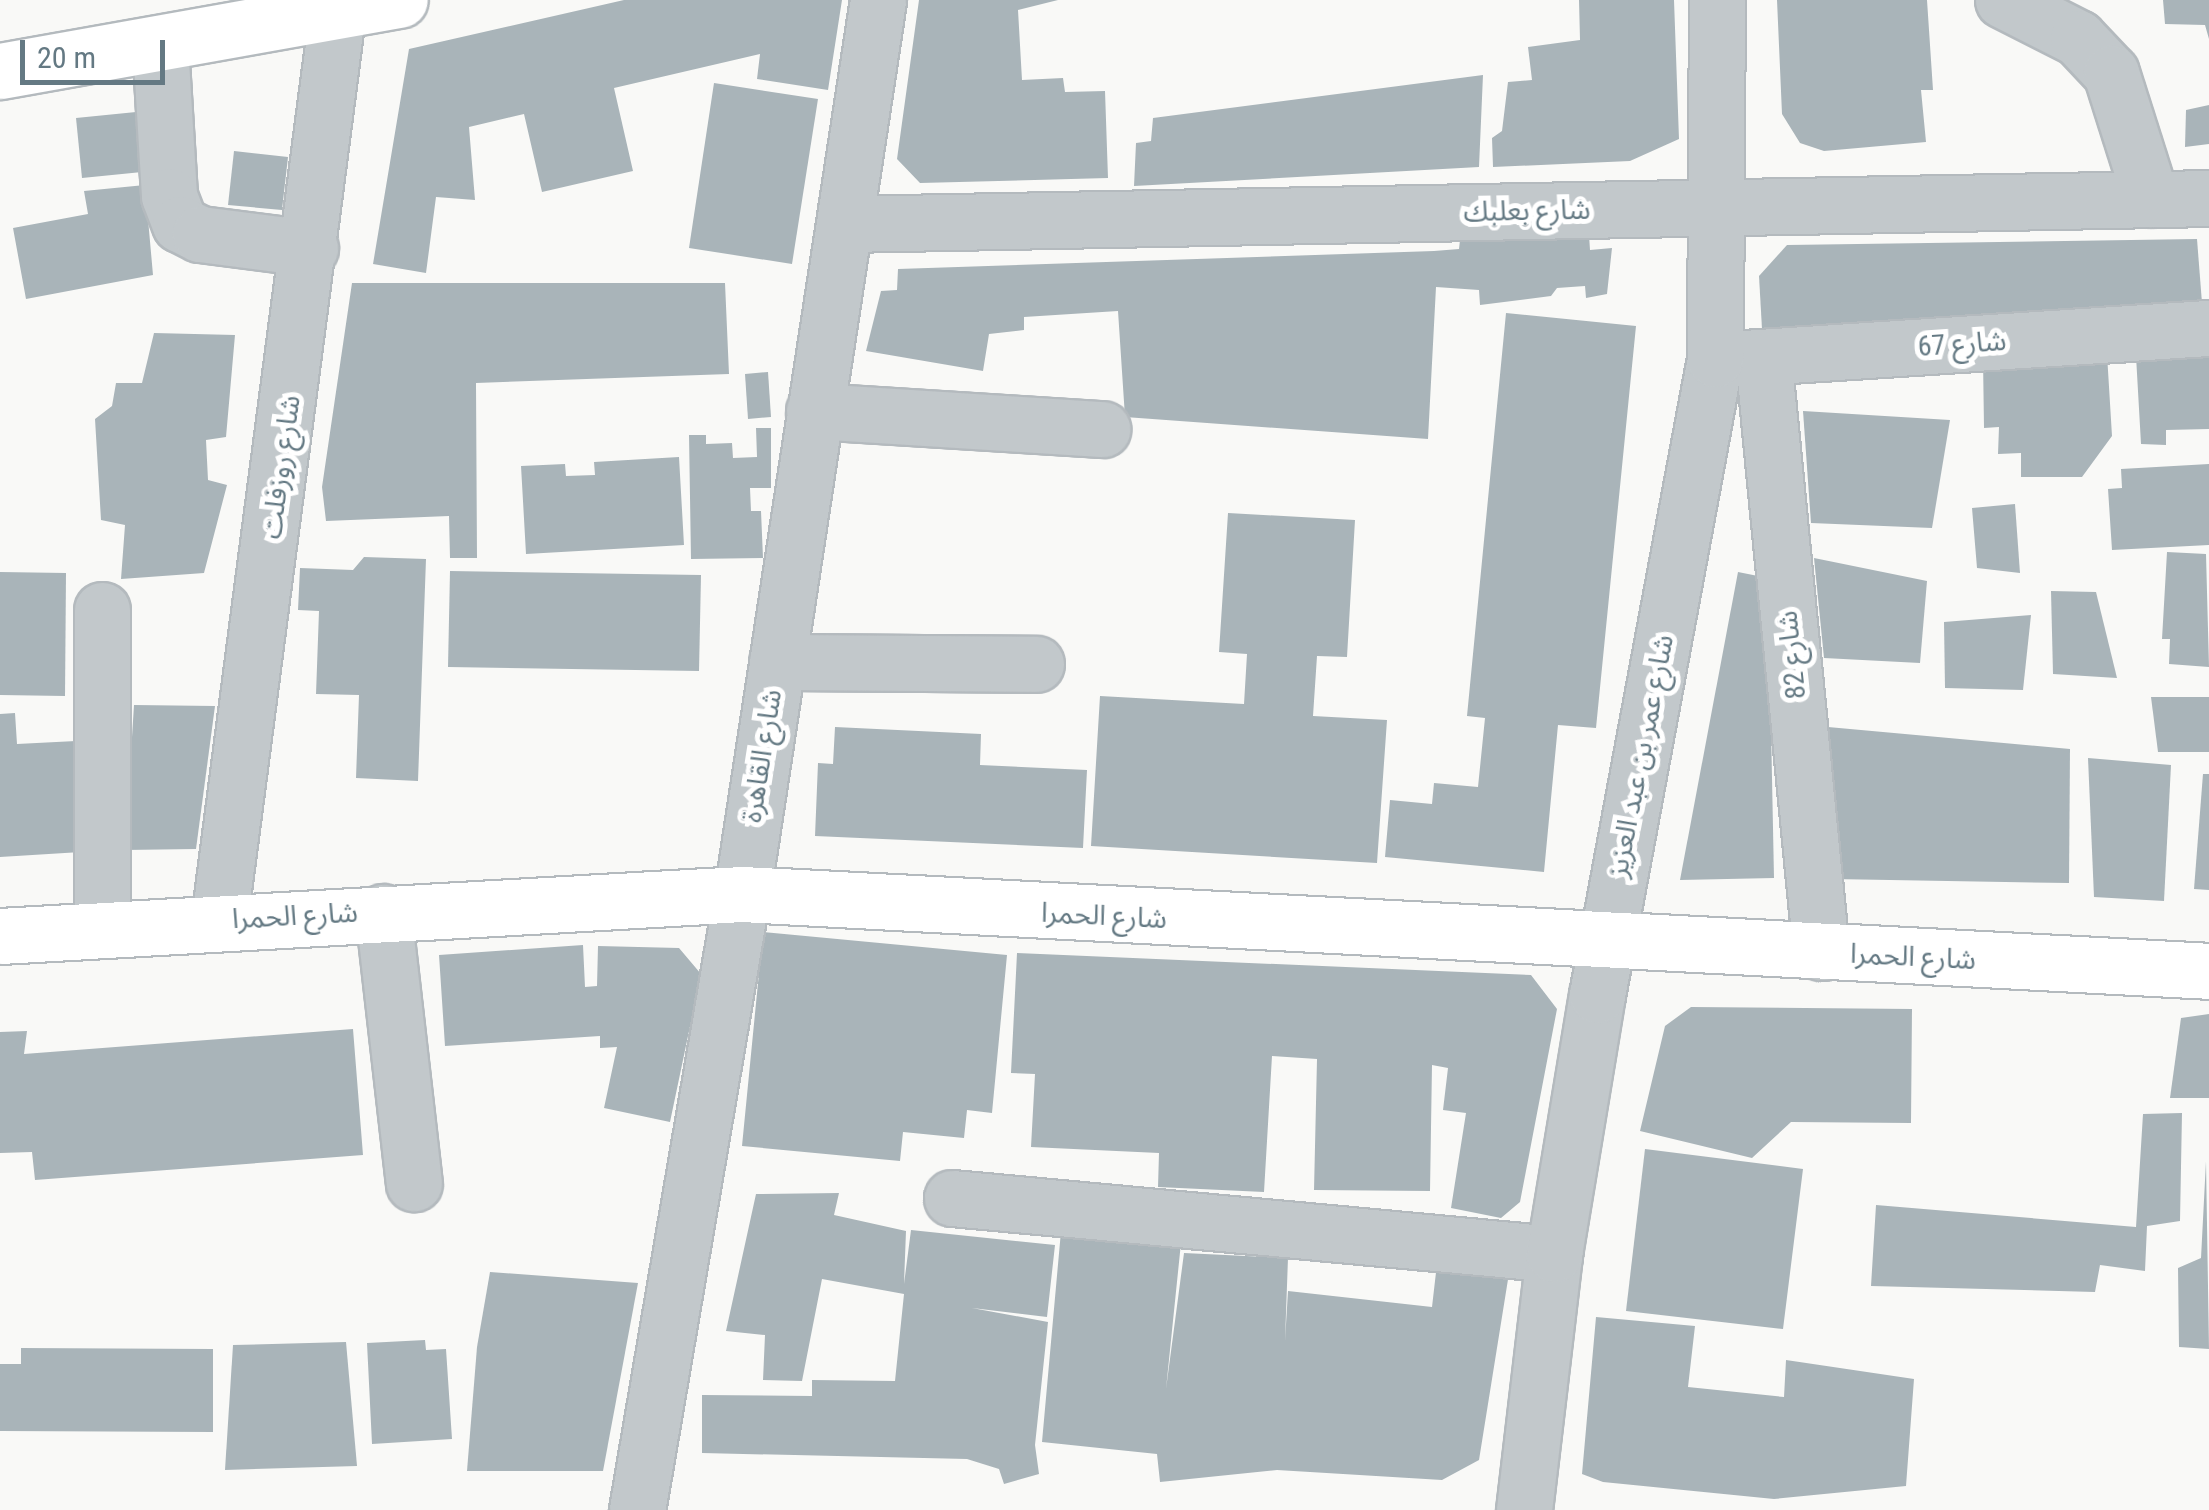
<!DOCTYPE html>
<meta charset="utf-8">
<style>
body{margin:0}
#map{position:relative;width:2209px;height:1510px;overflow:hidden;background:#f9f9f7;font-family:"Roboto Condensed","Noto Sans Arabic",sans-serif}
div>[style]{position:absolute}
.building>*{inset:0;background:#a9b4b9}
.roads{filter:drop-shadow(2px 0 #b4babe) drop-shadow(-2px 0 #b4babe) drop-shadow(0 2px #b4babe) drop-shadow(0 -2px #b4babe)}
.minor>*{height:55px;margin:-27.5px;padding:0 27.5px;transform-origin:27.5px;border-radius:27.5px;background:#c2c8cb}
.major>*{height:55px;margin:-27.5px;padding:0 27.5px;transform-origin:27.5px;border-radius:27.5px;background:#fff}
span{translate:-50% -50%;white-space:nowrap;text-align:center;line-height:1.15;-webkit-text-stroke:10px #fff;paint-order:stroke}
.street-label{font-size:28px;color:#647983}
.scale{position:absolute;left:20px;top:40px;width:145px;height:45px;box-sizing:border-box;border:5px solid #647983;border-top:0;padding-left:12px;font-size:30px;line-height:35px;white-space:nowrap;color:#647983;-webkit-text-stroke:8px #fff;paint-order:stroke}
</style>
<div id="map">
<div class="building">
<div style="clip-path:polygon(624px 0,842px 0,828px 90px,757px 79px,760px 54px,614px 88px,633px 171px,542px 192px,524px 114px,469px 127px,475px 200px,436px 197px,426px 273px,373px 264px,409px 49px)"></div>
<div style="clip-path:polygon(919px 0,1058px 0,1018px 10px,1022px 80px,1063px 78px,1065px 92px,1105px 91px,1108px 178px,920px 183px,897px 159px)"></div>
<div style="clip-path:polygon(1579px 0,1674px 0,1679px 139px,1630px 161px,1493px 167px,1492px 138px,1502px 131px,1508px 82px,1532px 80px,1528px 47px,1580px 40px)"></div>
<div style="clip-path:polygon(1777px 0,1927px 0,1933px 90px,1921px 90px,1926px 142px,1824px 151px,1800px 143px,1782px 114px)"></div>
<div style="clip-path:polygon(2163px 0,2209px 0,2209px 39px,2205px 25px,2165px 24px)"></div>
<div style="clip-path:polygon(1483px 75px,1479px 167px,1134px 186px,1136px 143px,1151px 141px,1153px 118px)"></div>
<div style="clip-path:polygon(714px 83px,818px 99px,792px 264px,689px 248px)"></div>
<div style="clip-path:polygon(2209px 105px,2209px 144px,2185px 147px,2186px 110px)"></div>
<div style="clip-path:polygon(136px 112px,142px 172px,82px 178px,76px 118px)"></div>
<div style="clip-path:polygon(234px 151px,288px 157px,282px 210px,228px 205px)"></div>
<div style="clip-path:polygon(145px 185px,153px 275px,26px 299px,13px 228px,88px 214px,84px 191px)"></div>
<div style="clip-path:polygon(1589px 235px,1590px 250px,1612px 248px,1607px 294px,1586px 298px,1585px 286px,1557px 288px,1551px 296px,1480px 305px,1479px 290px,1436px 287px,1428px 439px,1125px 417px,1118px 311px,1024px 317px,1024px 330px,989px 334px,983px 371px,866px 351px,881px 291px,897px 290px,898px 269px,1434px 251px,1459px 249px,1460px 240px)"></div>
<div style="clip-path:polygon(2197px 239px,2203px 316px,1762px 329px,1759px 276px,1787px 245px)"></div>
<div style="clip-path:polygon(352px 283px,725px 283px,729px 374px,476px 383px,477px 558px,450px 558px,449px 516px,326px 521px,322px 487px)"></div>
<div style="clip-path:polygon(1506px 313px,1636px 326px,1596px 728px,1558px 725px,1544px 872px,1385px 857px,1390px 800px,1432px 804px,1434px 783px,1478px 787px,1485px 718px,1467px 716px)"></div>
<div style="clip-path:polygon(154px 333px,235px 335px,226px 437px,206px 440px,208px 480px,227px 485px,204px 573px,121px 579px,125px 525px,101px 520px,95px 419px,112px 406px,116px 383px,142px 383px)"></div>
<div style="clip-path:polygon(2107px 354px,2112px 436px,2082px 477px,2021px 477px,2021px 453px,1998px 454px,1999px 427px,1984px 428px,1983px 359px)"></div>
<div style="clip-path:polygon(2136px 356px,2209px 358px,2209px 429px,2166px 430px,2166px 445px,2141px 444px)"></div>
<div style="clip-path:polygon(768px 372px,771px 417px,748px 419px,745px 374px)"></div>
<div style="clip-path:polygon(1803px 411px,1950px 420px,1932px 528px,1811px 523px)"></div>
<div style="clip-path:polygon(756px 428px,771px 428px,771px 488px,750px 488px,751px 511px,761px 511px,763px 558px,691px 559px,689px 435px,706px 435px,706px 444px,732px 443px,733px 458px,757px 457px)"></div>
<div style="clip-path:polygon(679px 457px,684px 545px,526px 554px,521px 466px,565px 464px,566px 476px,595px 475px,594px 462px)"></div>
<div style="clip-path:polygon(2209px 464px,2209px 545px,2112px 550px,2108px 489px,2122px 488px,2121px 469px)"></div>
<div style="clip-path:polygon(2015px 504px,2020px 573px,1977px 568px,1972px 508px)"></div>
<div style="clip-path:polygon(1228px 513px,1355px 520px,1347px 657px,1317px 656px,1313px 716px,1387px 720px,1377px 863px,1091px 846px,1100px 696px,1244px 704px,1247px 654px,1219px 652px)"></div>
<div style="clip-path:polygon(2167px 552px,2206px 554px,2209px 667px,2169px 664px,2170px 639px,2162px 639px)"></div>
<div style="clip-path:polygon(364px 557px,426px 559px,418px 781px,356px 778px,359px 695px,316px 694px,319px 611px,298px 610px,300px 568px,353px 570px)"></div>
<div style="clip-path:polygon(1814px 558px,1927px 581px,1920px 663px,1824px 658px)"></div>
<div style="clip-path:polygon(450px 571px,701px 575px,699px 671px,448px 667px)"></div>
<div style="clip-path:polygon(0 572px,66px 573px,65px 696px,0 695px)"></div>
<div style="clip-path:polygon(1738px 572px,1768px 578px,1774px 878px,1680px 880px)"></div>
<div style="clip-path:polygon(2051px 591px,2096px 592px,2117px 678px,2053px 674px)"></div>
<div style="clip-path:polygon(2031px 615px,2023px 690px,1945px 688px,1944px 622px)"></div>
<div style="clip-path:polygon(2151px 697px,2209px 697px,2209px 752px,2158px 752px)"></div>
<div style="clip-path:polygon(134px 705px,215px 706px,196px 849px,125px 850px)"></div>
<div style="clip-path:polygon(15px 713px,17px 744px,76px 741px,81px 852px,0 857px,0 714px)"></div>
<div style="clip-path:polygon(1817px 726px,2070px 749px,2069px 883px,1832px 879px)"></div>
<div style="clip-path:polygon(835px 727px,981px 734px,980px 765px,1087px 770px,1083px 848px,815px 836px,818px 763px,833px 764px)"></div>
<div style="clip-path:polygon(2088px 758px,2171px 765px,2164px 901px,2094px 897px)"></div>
<div style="clip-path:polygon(2203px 774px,2209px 774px,2209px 890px,2194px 889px)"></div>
<div style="clip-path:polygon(763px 932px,1007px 955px,992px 1113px,967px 1110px,964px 1138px,903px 1132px,900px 1161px,742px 1146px)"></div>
<div style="clip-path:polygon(583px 945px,585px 987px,597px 986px,598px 946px,679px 948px,701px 974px,670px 1122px,604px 1108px,617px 1047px,600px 1048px,600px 1036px,445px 1046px,439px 955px)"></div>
<div style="clip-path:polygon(1017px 953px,1531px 975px,1557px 1009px,1520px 1202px,1501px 1218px,1451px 1208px,1466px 1113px,1443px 1110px,1448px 1068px,1432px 1065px,1430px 1191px,1314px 1190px,1317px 1059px,1272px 1056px,1264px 1192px,1158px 1187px,1159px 1153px,1031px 1147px,1035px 1074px,1011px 1073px)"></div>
<div style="clip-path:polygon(1691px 1007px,1912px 1009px,1911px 1123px,1791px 1122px,1752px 1158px,1640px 1131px,1665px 1026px)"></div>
<div style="clip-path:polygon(2209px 1014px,2209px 1098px,2170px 1098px,2181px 1018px)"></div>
<div style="clip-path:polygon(353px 1029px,363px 1155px,35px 1180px,32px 1152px,0 1153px,0 1032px,27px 1031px,24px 1054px)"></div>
<div style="clip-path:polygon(2182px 1113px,2180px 1221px,2147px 1226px,2145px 1271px,2100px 1265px,2095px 1292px,1871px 1286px,1876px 1205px,2136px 1227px,2143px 1114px)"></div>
<div style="clip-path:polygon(1645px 1149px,1803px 1169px,1783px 1329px,1626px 1311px)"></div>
<div style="clip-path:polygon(2206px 1161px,2209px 1349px,2179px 1347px,2178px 1268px,2201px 1258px)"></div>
<div style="clip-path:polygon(839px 1193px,834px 1215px,906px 1231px,904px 1284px,911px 1230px,1055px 1245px,1047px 1317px,972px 1308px,1048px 1322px,1035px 1445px,1039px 1474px,1004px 1484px,999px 1469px,967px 1459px,702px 1453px,702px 1395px,812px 1396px,812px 1380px,895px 1381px,904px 1294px,822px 1279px,802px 1381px,763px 1380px,765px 1335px,726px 1331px,756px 1194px)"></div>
<div style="clip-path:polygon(1062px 1220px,1182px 1233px,1166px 1389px,1184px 1253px,1288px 1258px,1285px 1341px,1288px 1291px,1432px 1307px,1438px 1255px,1510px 1267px,1479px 1460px,1442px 1480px,1277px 1470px,1160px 1482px,1157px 1454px,1042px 1442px)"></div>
<div style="clip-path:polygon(490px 1272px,638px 1283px,603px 1471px,467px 1471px,477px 1347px)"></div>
<div style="clip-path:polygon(1596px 1317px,1695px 1326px,1688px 1387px,1784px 1397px,1786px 1360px,1914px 1379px,1906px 1486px,1774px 1499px,1603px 1482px,1582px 1474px)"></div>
<div style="clip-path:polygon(425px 1340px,426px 1350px,446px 1349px,452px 1439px,372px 1444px,367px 1343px)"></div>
<div style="clip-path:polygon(346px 1342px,357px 1466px,225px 1470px,233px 1345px)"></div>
<div style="clip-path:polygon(21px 1348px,213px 1349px,213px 1432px,0 1431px,0 1364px,21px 1364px)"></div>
</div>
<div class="roads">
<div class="minor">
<div style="left:2003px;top:0;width:84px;rotate:26.9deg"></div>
<div style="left:2078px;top:38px;width:48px;rotate:46.7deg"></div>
<div style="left:2111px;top:73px;width:132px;rotate:72.4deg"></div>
<div style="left:160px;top:44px;width:152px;rotate:86.6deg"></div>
<div style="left:169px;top:196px;width:30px;rotate:69deg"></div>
<div style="left:180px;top:224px;width:22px;rotate:27deg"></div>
<div style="left:200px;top:234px;width:111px;rotate:7.3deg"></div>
<div style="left:845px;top:224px;width:1364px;rotate:-1.09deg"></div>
<div style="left:1763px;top:357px;width:598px;rotate:84.43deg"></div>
<div style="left:1728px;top:359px;width:482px;rotate:-3.7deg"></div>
<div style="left:814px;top:411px;width:289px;rotate:3.6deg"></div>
<div style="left:102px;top:610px;width:318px;rotate:90deg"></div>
<div style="left:777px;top:662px;width:259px;rotate:0.4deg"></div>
<div style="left:383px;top:912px;width:273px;rotate:83.5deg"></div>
<div style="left:219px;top:920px;width:928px;rotate:-82.57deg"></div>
<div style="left:952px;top:1198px;width:605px;rotate:5.31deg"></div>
<div style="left:637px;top:1510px;width:625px;rotate:-80.33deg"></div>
<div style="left:742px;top:894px;width:904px;rotate:-81.35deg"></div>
<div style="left:1524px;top:1510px;width:258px;rotate:-83.3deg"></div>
<div style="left:1554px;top:1254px;width:263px;rotate:-80.6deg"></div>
<div style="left:1597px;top:995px;width:647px;rotate:-79.49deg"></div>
<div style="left:1715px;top:359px;width:359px;rotate:-89.7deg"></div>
</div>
<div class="major">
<div style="left:0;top:71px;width:406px;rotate:-10.1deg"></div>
<div style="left:0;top:936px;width:743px;rotate:-3.24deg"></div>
<div style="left:742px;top:894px;width:1469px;rotate:3deg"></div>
</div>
</div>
<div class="street-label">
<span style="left:1527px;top:211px;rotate:-1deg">شارع بعلبك</span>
<span style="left:1962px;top:344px;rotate:-4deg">شارع 67</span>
<span style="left:281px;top:467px;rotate:-82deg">شارع روزفلت</span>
<span style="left:1792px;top:655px;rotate:-96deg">شارع 82</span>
<span style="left:762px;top:756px;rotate:-81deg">شارع القاهرة</span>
<span style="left:1641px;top:756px;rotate:-79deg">شارع عمر بن عبد العزيز</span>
<span style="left:295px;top:916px;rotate:-3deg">شارع الحمرا</span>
<span style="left:1104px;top:916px;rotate:3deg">شارع الحمرا</span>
<span style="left:1913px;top:957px;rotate:3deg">شارع الحمرا</span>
</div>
<div class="scale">20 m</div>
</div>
